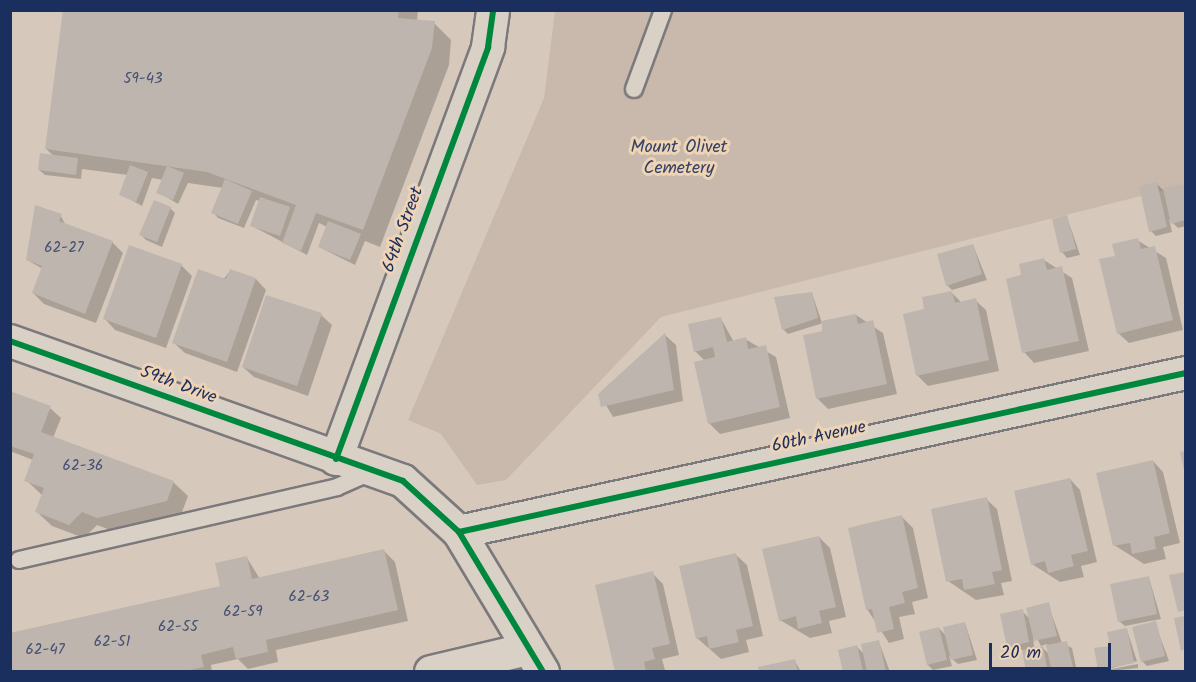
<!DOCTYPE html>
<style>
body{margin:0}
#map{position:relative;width:1196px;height:682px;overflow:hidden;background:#d6c9bb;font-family:Kalam,sans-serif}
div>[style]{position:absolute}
.green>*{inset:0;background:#c8b9ac}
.shadow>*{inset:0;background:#0003}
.building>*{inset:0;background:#beb5ae}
.roads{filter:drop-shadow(2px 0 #7b797c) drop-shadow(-2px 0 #7b797c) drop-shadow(0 2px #7b797c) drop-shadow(0 -2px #7b797c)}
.lane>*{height:16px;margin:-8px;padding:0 8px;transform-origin:8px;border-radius:8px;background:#dad1c6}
.street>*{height:32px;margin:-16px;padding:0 16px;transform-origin:16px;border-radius:16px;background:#dad1c6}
.cycleway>*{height:6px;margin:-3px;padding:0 3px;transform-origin:3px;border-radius:3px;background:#00873e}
span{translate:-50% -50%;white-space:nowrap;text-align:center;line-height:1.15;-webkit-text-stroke:6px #eed3b5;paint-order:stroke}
.number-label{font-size:15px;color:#445072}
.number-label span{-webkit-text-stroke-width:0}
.park-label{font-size:18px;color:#344368}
.street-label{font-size:18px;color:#1b2f5e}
.frame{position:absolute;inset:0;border:12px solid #1b2f5e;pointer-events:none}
.scale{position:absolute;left:989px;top:643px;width:122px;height:27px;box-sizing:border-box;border:3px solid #1b2f5e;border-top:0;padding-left:8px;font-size:18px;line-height:21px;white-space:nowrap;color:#1b2f5e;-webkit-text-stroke:4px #eed3b5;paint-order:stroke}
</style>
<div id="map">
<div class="green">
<div style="clip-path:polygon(555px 11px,1185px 11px,1185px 185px,661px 317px,506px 480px,477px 485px,441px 434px,408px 420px,544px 98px)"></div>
</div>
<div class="shadow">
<div style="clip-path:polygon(65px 10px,418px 10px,417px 21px,434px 23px,451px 40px,449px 65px,380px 247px,365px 241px,355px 265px,319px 247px,327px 227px,319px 223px,307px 255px,252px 226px,260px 201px,256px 200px,244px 228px,218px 218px,213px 212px,223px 188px,188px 183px,178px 204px,158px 192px,163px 180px,152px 178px,142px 206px,120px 194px,128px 175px,82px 169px,81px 179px,45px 175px,39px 170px,54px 156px,46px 149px)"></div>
<div style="clip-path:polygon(1157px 184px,1163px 190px,1186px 188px,1186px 226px,1178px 228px,1169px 219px,1172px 232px,1156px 236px,1151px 231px)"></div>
<div style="clip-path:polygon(170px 208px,175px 213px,162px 247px,146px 240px,141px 235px)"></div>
<div style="clip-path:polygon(61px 216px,65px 224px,112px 242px,123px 253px,96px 323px,44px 304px,33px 293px,43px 269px,27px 260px)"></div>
<div style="clip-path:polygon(1067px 217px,1080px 255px,1067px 258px,1062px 252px)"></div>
<div style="clip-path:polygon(1137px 240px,1166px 258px,1183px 330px,1129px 343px,1118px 333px,1116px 257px)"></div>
<div style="clip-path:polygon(973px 245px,987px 280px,952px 290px,947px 285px)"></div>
<div style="clip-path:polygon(1044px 260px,1072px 278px,1089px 351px,1034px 363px,1024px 352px,1023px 276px)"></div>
<div style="clip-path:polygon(181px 265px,192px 276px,166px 348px,115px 330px,105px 319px)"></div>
<div style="clip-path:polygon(230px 271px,256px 279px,266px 290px,237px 372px,185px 353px,174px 343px)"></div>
<div style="clip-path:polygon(812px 293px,822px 323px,856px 315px,883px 333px,897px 394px,828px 409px,817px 398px,823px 323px,788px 334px,783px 329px)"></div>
<div style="clip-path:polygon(952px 293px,962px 303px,975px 300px,986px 310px,999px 371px,928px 386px,918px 376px,905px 315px,926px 310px)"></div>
<div style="clip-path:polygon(321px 315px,332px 325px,308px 396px,254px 377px,243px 367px)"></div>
<div style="clip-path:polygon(721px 319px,734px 342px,745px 339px,776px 357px,790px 418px,720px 434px,710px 424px,696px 363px,705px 361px,695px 351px)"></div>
<div style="clip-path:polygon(665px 335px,676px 345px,683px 401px,613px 417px,600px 395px)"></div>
<div style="clip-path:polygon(10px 392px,50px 408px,61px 418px,53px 438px,173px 482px,188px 496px,181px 515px,113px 531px,97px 525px,84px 538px,52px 526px,37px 512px,43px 496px,26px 480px,33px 460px,10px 451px)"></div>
<div style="clip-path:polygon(1153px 461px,1163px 472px,1180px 543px,1163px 547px,1166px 559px,1144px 564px,1114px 545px)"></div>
<div style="clip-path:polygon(1070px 479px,1080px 490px,1097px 562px,1081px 566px,1084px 577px,1060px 582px,1032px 564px)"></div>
<div style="clip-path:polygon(986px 499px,997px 509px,1012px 581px,1001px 583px,1004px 595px,976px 600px,948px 581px)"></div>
<div style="clip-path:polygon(902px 517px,913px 528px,928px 598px,912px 602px,915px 614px,899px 617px,904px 639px,889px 643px,867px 609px)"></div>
<div style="clip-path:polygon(819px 537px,830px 548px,846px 617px,829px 621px,832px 633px,810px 638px,780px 620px)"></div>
<div style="clip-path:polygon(384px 551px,395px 562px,408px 621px,276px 650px,278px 662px,248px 669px,238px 659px,211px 665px,212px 672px,10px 672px,222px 587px,247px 558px,260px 579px)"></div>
<div style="clip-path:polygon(736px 555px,747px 565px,763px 636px,746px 640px,749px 652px,721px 659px,697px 638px)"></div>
<div style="clip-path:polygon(652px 573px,663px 584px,679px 655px,662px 659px,665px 670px,617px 672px)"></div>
<div style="clip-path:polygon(1186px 573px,1186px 617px,1171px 576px)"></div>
<div style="clip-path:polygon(1149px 578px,1161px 619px,1125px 626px,1119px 621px)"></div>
<div style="clip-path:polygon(evenodd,1048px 604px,1062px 643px,1072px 648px,1077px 672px,1028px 672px,1023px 650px,1009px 646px,1022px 611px,1030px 619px,1048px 604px,1033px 631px,1041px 646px,1047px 644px,1049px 654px,1042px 647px,1034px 649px,1033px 631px)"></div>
<div style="clip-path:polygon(1186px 617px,1186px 653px,1176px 620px)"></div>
<div style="clip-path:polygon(965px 623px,977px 660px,958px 664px,949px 656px,952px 666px,933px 670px,928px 665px,939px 628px,947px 637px)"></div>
<div style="clip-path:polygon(1155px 623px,1169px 661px,1147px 666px,1142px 661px)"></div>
<div style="clip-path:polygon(1127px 630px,1137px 661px,1101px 671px,1138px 664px,1138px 668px,1102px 672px,1099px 669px,1112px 647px)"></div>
<div style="clip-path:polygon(879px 642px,890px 672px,847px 672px,857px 647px,865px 655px)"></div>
<div style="clip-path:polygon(795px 661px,801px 672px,761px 672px)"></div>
</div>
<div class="building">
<div style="clip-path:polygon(63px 10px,399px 10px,398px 18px,435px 21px,432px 48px,363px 230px,316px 213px,301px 251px,282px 243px,296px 205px,207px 172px,45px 149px)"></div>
<div style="clip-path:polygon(40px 153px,78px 158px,76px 175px,38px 170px)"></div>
<div style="clip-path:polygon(130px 165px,148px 172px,136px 202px,119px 195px)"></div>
<div style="clip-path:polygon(167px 166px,184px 173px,173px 200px,156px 193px)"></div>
<div style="clip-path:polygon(225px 179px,252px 191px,238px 224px,211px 213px)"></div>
<div style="clip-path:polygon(1157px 182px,1167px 227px,1149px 232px,1139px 186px)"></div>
<div style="clip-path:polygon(1184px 184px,1185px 220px,1171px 224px,1163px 188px)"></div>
<div style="clip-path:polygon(260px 197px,290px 207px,280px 236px,250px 226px)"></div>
<div style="clip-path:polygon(154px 200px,171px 207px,157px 242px,139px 235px)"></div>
<div style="clip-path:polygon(35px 205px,62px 214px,59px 221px,113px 241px,85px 314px,32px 293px,42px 266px,26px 260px)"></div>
<div style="clip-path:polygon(1067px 215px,1076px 249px,1060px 253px,1052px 219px)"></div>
<div style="clip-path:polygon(328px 221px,361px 234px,350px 260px,318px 247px)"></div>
<div style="clip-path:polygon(1138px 238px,1141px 249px,1155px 246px,1173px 320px,1117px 334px,1099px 259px,1115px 256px,1112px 244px)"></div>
<div style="clip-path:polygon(973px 244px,982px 274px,946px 286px,937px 254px)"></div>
<div style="clip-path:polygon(129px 245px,182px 264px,156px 338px,103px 319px)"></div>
<div style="clip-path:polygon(1044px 258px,1047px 270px,1062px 266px,1079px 341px,1022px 353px,1006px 279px,1021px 275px,1019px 264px)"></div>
<div style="clip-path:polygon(198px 269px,226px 279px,230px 269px,256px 278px,227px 362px,172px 343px)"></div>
<div style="clip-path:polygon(952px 291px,955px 303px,976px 298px,989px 360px,916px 376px,903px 314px,924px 309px,922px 297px)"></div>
<div style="clip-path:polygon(812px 292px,818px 318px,782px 330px,774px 297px)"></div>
<div style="clip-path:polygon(266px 295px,322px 313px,297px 386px,242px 367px)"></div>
<div style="clip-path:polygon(856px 314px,858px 324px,873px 320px,887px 384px,816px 399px,803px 335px,823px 331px,821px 321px)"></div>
<div style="clip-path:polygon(721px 317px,727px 342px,746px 337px,748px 349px,766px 345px,780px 407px,708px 424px,694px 362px,715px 357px,713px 347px,694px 352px,688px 324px)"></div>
<div style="clip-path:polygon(665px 333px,674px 390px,601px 407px,598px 394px)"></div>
<div style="clip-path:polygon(10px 391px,51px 406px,41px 432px,174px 481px,167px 501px,97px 518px,82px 512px,69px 525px,35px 512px,44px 488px,24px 481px,34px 454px,10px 446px)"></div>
<div style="clip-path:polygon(1185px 451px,1185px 475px,1180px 452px)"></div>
<div style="clip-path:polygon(1153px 460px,1170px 533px,1154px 537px,1156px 549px,1132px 554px,1130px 543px,1113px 546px,1096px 473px)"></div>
<div style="clip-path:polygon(1070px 478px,1088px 551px,1071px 555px,1074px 566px,1048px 573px,1045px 561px,1031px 565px,1014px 491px)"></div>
<div style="clip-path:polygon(987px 497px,1002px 570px,992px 572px,995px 584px,964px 590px,962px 579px,946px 582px,931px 509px)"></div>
<div style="clip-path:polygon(902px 515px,918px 588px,902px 592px,905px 603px,889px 607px,894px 629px,877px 633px,872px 609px,866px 610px,848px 528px)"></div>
<div style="clip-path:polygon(819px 536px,836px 607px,819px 611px,822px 623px,798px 629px,796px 616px,779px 621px,762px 549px)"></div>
<div style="clip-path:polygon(384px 549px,398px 610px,266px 640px,268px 652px,236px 659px,233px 647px,201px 655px,204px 667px,181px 672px,10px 672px,10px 633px,220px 586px,215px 563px,247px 556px,252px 579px)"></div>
<div style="clip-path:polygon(736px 553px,753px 626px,736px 630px,739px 642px,709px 649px,707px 636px,696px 639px,679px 566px)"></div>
<div style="clip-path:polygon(653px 571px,670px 644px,652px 648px,655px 659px,644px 662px,646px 672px,615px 672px,595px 585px)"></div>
<div style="clip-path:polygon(1185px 572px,1185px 610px,1178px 612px,1169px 575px)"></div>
<div style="clip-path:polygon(1149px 576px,1157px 614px,1118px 622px,1110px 584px)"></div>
<div style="clip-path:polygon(1049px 602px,1057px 636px,1034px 641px,1026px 608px)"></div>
<div style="clip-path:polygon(1023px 609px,1029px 642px,1007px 647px,1000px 614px)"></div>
<div style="clip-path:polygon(1185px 616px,1185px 649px,1181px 651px,1174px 618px)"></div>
<div style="clip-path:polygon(1156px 621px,1165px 656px,1141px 662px,1132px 627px)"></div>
<div style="clip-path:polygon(965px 622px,973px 655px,951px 660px,943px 627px)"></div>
<div style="clip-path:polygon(939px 627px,947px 660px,927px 665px,919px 632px)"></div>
<div style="clip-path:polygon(1127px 628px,1134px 663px,1098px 670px,1094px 648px,1110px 646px,1107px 632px)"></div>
<div style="clip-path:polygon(879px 640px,886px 672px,867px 672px,861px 644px)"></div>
<div style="clip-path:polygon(1067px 641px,1074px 672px,1052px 672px,1046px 645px)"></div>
<div style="clip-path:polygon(857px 645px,863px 672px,843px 672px,838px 650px)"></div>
<div style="clip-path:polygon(1043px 646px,1048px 672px,1026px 672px,1022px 650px)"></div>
<div style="clip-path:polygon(795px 659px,798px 672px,759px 672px,758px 667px)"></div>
</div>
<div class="roads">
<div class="lane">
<div style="left:634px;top:89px;width:84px;rotate:-69.8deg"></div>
<div style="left:19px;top:560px;width:326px;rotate:-12.9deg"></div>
<div style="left:337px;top:487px;width:39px;rotate:-24deg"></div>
</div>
<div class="street">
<div style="left:10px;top:341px;width:417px;rotate:19.6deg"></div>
<div style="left:403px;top:481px;width:76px;rotate:42.3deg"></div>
<div style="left:459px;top:532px;width:163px;rotate:59deg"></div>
<div style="left:336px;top:459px;width:439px;rotate:-69.7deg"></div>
<div style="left:488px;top:47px;width:37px;rotate:-82deg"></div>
<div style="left:459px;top:532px;width:744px;rotate:-12.34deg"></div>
<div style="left:431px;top:672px;width:100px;rotate:-13.3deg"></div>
</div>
</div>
<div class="cycleway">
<div style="left:10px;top:341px;width:417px;rotate:19.6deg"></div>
<div style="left:403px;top:481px;width:76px;rotate:42.3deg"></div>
<div style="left:459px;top:532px;width:163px;rotate:59deg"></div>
<div style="left:336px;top:459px;width:439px;rotate:-69.7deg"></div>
<div style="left:488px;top:47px;width:37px;rotate:-82deg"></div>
<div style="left:459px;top:532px;width:744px;rotate:-12.34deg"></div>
</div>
<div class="number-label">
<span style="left:143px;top:80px">59-43</span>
<span style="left:64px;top:249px">62-27</span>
<span style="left:83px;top:467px">62-36</span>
<span style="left:309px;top:598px">62-63</span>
<span style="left:243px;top:613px">62-59</span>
<span style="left:178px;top:628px">62-55</span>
<span style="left:112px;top:643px">62-51</span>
<span style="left:45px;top:651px">62-47</span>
</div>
<div class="park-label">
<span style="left:679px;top:159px">Mount Olivet<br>Cemetery</span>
</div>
<div class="street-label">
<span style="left:404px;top:230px;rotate:-70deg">64th Street</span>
<span style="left:178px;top:386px;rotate:20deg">59th Drive</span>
<span style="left:819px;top:438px;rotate:-12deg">60th Avenue</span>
</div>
<div class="frame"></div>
<div class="scale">20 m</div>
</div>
